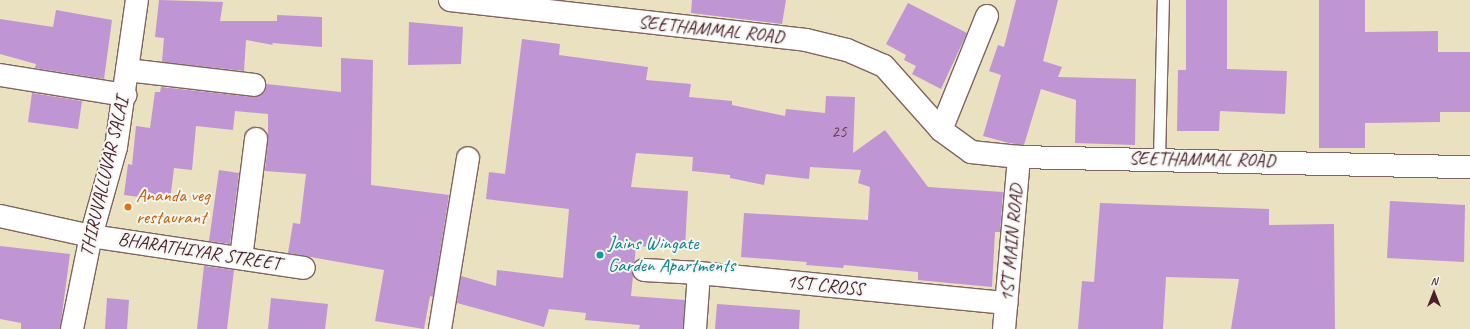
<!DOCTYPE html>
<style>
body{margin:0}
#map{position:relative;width:1470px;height:329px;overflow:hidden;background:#e9e1bf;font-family:Caveat,sans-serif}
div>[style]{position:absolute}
.building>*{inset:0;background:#c095d4}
.roads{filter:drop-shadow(1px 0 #82635f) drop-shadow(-1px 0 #82635f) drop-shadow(0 1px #82635f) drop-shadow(0 -1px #82635f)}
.lane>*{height:11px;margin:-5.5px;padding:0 5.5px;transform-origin:5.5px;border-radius:5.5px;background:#fff}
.street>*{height:22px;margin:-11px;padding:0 11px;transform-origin:11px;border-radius:11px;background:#fff}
.secondary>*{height:22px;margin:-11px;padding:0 11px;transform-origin:11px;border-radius:11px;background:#fff}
.dots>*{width:11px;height:11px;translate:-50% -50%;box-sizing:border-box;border:2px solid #f6f6f2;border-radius:50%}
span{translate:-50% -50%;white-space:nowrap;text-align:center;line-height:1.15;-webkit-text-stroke:4px #f6f6f2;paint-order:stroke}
.number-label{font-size:17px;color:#683c55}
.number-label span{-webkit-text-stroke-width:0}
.street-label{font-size:19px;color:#4a1f2b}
.food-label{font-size:19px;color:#c56008}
.left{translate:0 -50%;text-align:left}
.culture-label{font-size:19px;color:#0d838f}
.north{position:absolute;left:1414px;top:273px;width:40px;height:40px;-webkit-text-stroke:3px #f6f6f2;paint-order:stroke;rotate:0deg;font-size:11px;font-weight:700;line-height:16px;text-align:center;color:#4a1f2b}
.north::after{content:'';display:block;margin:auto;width:14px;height:18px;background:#4a1f2b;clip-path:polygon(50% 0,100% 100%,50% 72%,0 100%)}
</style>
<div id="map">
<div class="building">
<div style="clip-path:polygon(159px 0,223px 2px,220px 21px,277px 21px,277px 15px,322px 17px,322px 47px,272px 43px,273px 45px,246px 40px,244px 71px,162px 62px,164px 38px,155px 37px)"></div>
<div style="clip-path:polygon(692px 0,786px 0,782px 24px,691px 13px)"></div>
<div style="clip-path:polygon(1016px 0,1058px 0,1043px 61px,1062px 67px,1058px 77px,1136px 79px,1135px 145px,1075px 143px,1076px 100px,1041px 89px,1024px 145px,1009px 143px,983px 136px,1001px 75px,989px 71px,998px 45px,1004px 47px)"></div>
<div style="clip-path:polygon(1186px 0,1227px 0,1227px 69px,1287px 71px,1285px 114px,1220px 111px,1219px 131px,1177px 131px,1178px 70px,1186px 70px)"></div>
<div style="clip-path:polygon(1319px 0,1365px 0,1365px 32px,1438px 31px,1438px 52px,1470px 52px,1470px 112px,1440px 112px,1440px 122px,1365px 123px,1365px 148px,1319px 148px)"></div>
<div style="clip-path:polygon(908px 3px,967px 33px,941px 89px,912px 74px,916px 66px,904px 60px,906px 55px,886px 44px)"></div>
<div style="clip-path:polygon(56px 10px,112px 20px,104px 79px,35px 68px,36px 64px,0 54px,0 19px,53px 27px)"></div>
<div style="clip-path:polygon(409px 22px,463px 27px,461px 64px,408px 65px)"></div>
<div style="clip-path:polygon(522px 39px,560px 44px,559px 55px,648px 67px,646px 80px,691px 84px,689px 97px,732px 101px,732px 105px,785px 116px,786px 109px,825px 113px,826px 96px,855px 97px,853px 153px,885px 130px,928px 187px,1003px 192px,1000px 232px,995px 232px,992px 287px,918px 280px,918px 272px,844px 265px,843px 268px,806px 265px,807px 262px,741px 257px,744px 213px,868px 220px,870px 187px,858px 183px,861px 170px,810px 167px,809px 179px,766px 174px,764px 185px,730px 178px,730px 175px,692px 171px,693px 157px,636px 153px,631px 187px,688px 191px,685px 248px,636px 246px,631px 296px,685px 300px,683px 329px,639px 329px,640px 325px,585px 320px,586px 313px,549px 309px,544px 327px,457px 303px,461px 276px,496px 286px,497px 270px,563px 278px,569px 209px,486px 199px,489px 172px,505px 174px)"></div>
<div style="clip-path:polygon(341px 58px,373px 60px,371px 185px,449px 195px,433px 297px,430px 296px,424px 329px,375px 321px,384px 270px,288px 253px,293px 223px,300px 224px,306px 174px,265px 171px,268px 141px,268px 114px,235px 111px,233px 130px,196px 126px,192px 170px,174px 168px,170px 201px,124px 195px,128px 164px,132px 165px,136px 126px,150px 128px,155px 92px,160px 92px,161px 87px,253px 97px,264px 93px,266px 84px,341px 92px)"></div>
<div style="clip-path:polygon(32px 93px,82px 101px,78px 129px,28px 122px)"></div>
<div style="clip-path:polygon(219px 170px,239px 173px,230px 244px,209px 241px)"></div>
<div style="clip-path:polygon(1390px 201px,1465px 205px,1464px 262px,1387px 258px)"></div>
<div style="clip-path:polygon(1100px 203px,1269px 209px,1269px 225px,1334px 224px,1335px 329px,1231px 329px,1239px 279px,1166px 277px,1163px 329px,1078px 329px,1082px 281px,1094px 282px)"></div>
<div style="clip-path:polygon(0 246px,70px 254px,60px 329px,21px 329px,21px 323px,0 319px)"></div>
<div style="clip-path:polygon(204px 266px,234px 270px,227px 329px,197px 329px)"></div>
<div style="clip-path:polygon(107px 298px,129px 300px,127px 329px,105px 329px)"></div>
<div style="clip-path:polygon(271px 298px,328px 304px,325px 329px,268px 329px)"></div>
<div style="clip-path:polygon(717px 304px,800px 310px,799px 329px,715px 329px)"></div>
</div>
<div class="roads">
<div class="lane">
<div style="left:1159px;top:159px;width:159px;rotate:-88.6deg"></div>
</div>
<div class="street">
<div style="left:450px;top:0;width:358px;rotate:6.4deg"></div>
<div style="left:806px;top:40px;width:42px;rotate:13.7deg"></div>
<div style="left:847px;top:50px;width:40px;rotate:23.4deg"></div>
<div style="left:884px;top:66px;width:86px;rotate:48.3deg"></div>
<div style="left:941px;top:130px;width:37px;rotate:36deg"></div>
<div style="left:971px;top:152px;width:48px;rotate:5.9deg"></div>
<div style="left:1019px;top:157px;width:451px;rotate:1.3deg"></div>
<div style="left:127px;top:70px;width:128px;rotate:6.7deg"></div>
<div style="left:0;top:75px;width:127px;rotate:9.1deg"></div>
<div style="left:941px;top:130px;width:123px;rotate:-68deg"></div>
<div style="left:0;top:216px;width:93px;rotate:12.4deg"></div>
<div style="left:91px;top:236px;width:215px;rotate:8.5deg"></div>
<div style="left:241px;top:258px;width:120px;rotate:-82.8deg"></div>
<div style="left:644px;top:270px;width:55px;rotate:3.1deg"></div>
<div style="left:699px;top:273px;width:309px;rotate:5.6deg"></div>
<div style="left:440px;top:329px;width:173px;rotate:-80.7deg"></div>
<div style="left:695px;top:329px;width:56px;rotate:-85.9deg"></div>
<div style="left:1004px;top:329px;width:173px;rotate:-85deg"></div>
</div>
<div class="secondary">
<div style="left:72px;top:329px;width:95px;rotate:-78.5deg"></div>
<div style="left:91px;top:236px;width:92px;rotate:-74.3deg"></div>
<div style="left:116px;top:147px;width:148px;rotate:-81.9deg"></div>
</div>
</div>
<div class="dots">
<div style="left:128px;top:207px;background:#e8710a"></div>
<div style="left:600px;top:255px;background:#0f9aa8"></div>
</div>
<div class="number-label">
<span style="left:839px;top:132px">25</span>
</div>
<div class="street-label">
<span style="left:711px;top:30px;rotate:6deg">SEETHAMMAL ROAD</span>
<span style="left:1202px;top:160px;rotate:1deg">SEETHAMMAL ROAD</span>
<span style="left:105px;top:177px;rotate:-77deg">THIRUVALLUVAR SALAI</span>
<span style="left:1012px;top:243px;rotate:-85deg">1ST MAIN ROAD</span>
<span style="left:199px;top:252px;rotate:9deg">BHARATHIYAR STREET</span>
<span style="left:825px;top:286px;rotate:6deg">1ST CROSS</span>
</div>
<div class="food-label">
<span class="left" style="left:136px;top:207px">Ananda veg<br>restaurant</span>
</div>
<div class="culture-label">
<span class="left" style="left:608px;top:255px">Jains Wingate<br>Garden Apartments</span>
</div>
<div class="north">N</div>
</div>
